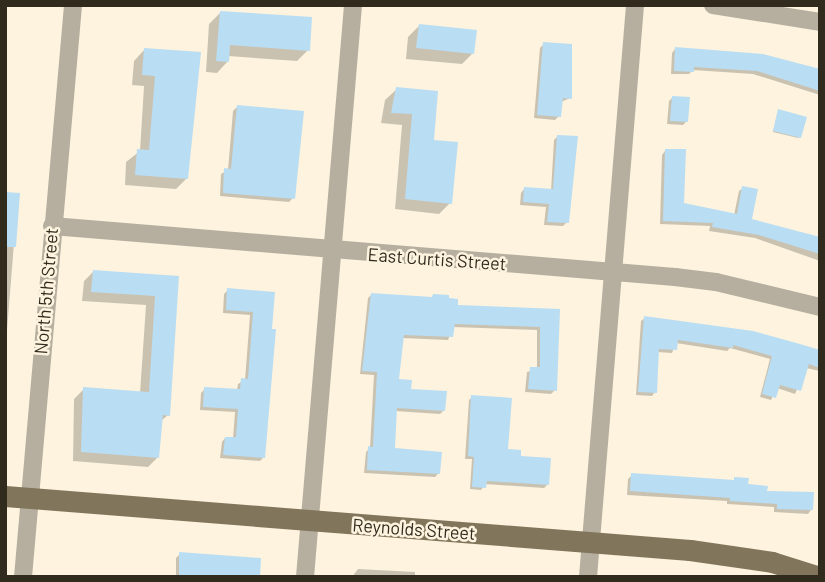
<!DOCTYPE html>
<style>
body{margin:0}
#map{position:relative;width:825px;height:582px;overflow:hidden;background:#fdf3de;font-family:Barlow,sans-serif}
div>[style]{position:absolute}
.shadow>*{inset:0;background:#0003}
.building>*{inset:0;background:#b9ddf3}
.minor>*{height:18px;margin:-9px;padding:0 9px;transform-origin:9px;border-radius:9px;background:#b6afa0}
.major>*{height:21px;margin:-10.5px;padding:0 10.5px;transform-origin:10.5px;border-radius:10.5px;background:#81755b}
span{translate:-50% -50%;white-space:nowrap;text-align:center;line-height:1.15;-webkit-text-stroke:5px #fdf3de;paint-order:stroke}
.street-label{font-size:18px;color:#312b1e}
.frame{position:absolute;inset:0;border:7px solid #312b1e;pointer-events:none}
</style>
<div id="map">
<div class="shadow">
<div style="clip-path:polygon(220px 13px,308px 50px,297px 61px,228px 56px,228px 61px,217px 73px,206px 72px,209px 24px)"></div>
<div style="clip-path:polygon(419px 26px,473px 53px,462px 64px,406px 59px,408px 37px)"></div>
<div style="clip-path:polygon(544px 44px,570px 98px,561px 102px,559px 116px,555px 120px,534px 118px,540px 48px)"></div>
<div style="clip-path:polygon(145px 49px,199px 54px,187px 178px,176px 189px,125px 185px,126px 162px,140px 151px,144px 86px,132px 85px,134px 61px)"></div>
<div style="clip-path:polygon(675px 49px,820px 71px,820px 95px,753px 74px,693px 70px,689px 74px,671px 74px,672px 53px)"></div>
<div style="clip-path:polygon(397px 89px,432px 141px,450px 203px,439px 214px,395px 209px,402px 125px,381px 123px,385px 100px)"></div>
<div style="clip-path:polygon(673px 97px,687px 121px,683px 125px,667px 124px,669px 101px)"></div>
<div style="clip-path:polygon(237px 107px,293px 198px,289px 202px,220px 196px,221px 174px,228px 170px,233px 111px)"></div>
<div style="clip-path:polygon(778px 111px,800px 137px,798px 138px,773px 132px)"></div>
<div style="clip-path:polygon(558px 136px,567px 222px,563px 226px,544px 225px,546px 207px,520px 205px,521px 193px,524px 189px,551px 191px,554px 140px)"></div>
<div style="clip-path:polygon(665px 151px,682px 205px,734px 215px,739px 191px,743px 188px,750px 220px,820px 238px,820px 261px,755px 238px,709px 231px,710px 226px,660px 224px,662px 155px)"></div>
<div style="clip-path:polygon(5px 194px,18px 194px,5px 355px)"></div>
<div style="clip-path:polygon(93px 272px,177px 277px,168px 415px,160px 422px,158px 457px,148px 467px,73px 461px,74px 399px,84px 389px,140px 393px,146px 305px,82px 301px,84px 281px)"></div>
<div style="clip-path:polygon(228px 290px,273px 293px,264px 457px,260px 461px,220px 458px,222px 442px,225px 438px,233px 439px,235px 412px,200px 410px,201px 393px,205px 389px,237px 390px,238px 384px,245px 380px,250px 315px,223px 313px,224px 294px)"></div>
<div style="clip-path:polygon(372px 294px,456px 306px,558px 311px,555px 390px,551px 394px,525px 392px,527px 372px,537px 369px,537px 330px,453px 327px,448px 340px,402px 338px,397px 380px,409px 391px,444px 410px,440px 414px,395px 411px,393px 450px,439px 473px,435px 477px,364px 473px,366px 452px,370px 448px,374px 375px,360px 374px,368px 298px)"></div>
<div style="clip-path:polygon(645px 318px,820px 352px,820px 371px,806px 368px,795px 394px,777px 388px,771px 400px,760px 397px,770px 359px,730px 348px,727px 351px,676px 343px,672px 353px,657px 352px,655px 392px,652px 396px,636px 395px,641px 321px)"></div>
<div style="clip-path:polygon(472px 397px,506px 450px,547px 485px,544px 488px,485px 484px,481px 490px,470px 489px,472px 459px,465px 459px,469px 400px)"></div>
<div style="clip-path:polygon(632px 475px,732px 482px,735px 479px,811px 510px,808px 514px,774px 512px,774px 507px,727px 504px,727px 501px,627px 495px,628px 479px)"></div>
<div style="clip-path:polygon(180px 554px,258px 577px,176px 577px,176px 558px)"></div>
<div style="clip-path:polygon(358px 569px,415px 572px,415px 577px,352px 577px)"></div>
</div>
<div class="building">
<div style="clip-path:polygon(220px 11px,312px 17px,310px 51px,230px 45px,229px 62px,216px 61px)"></div>
<div style="clip-path:polygon(419px 24px,477px 30px,474px 54px,416px 48px)"></div>
<div style="clip-path:polygon(543px 42px,572px 44px,572px 99px,563px 98px,561px 117px,537px 115px)"></div>
<div style="clip-path:polygon(675px 47px,763px 54px,820px 69px,820px 91px,757px 71px,694px 67px,694px 72px,674px 71px)"></div>
<div style="clip-path:polygon(144px 48px,201px 52px,188px 179px,135px 175px,137px 149px,149px 150px,155px 76px,142px 75px)"></div>
<div style="clip-path:polygon(396px 87px,438px 91px,434px 140px,458px 142px,452px 204px,405px 199px,412px 114px,391px 113px)"></div>
<div style="clip-path:polygon(672px 96px,690px 97px,688px 122px,670px 121px)"></div>
<div style="clip-path:polygon(237px 105px,304px 111px,295px 199px,223px 193px,224px 168px,231px 169px)"></div>
<div style="clip-path:polygon(778px 109px,807px 117px,801px 138px,773px 131px)"></div>
<div style="clip-path:polygon(557px 135px,578px 136px,569px 223px,547px 222px,549px 204px,523px 202px,524px 187px,553px 189px)"></div>
<div style="clip-path:polygon(665px 149px,686px 149px,684px 203px,737px 214px,742px 186px,758px 189px,752px 219px,820px 237px,820px 254px,759px 235px,712px 227px,713px 223px,663px 221px)"></div>
<div style="clip-path:polygon(5px 192px,20px 193px,16px 247px,5px 247px)"></div>
<div style="clip-path:polygon(93px 270px,179px 276px,170px 416px,163px 415px,159px 458px,81px 452px,83px 387px,149px 392px,155px 296px,91px 292px)"></div>
<div style="clip-path:polygon(227px 288px,275px 292px,272px 329px,276px 329px,265px 458px,223px 455px,225px 437px,236px 437px,238px 409px,203px 407px,204px 387px,240px 389px,241px 378px,248px 379px,253px 312px,226px 310px)"></div>
<div style="clip-path:polygon(371px 293px,432px 297px,433px 294px,449px 295px,449px 298px,458px 299px,458px 305px,560px 309px,557px 391px,528px 389px,530px 367px,540px 367px,540px 327px,455px 324px,453px 337px,404px 335px,399px 379px,412px 380px,411px 389px,447px 391px,445px 411px,397px 408px,395px 448px,442px 452px,440px 474px,367px 470px,368px 446px,373px 447px,377px 372px,362px 371px)"></div>
<div style="clip-path:polygon(644px 316px,753px 331px,800px 344px,820px 350px,820px 368px,809px 364px,801px 391px,780px 385px,776px 398px,762px 394px,772px 356px,733px 345px,733px 348px,678px 340px,677px 350px,659px 349px,657px 393px,638px 392px)"></div>
<div style="clip-path:polygon(471px 395px,512px 398px,508px 449px,521px 450px,521px 456px,551px 458px,549px 485px,487px 481px,486px 488px,472px 487px,474px 457px,468px 456px)"></div>
<div style="clip-path:polygon(631px 473px,734px 480px,734px 477px,749px 478px,748px 484px,768px 486px,767px 491px,814px 492px,813px 510px,777px 509px,777px 504px,730px 501px,730px 498px,630px 491px)"></div>
<div style="clip-path:polygon(179px 552px,261px 558px,260px 577px,179px 575px)"></div>
</div>
<div class="minor">
<div style="left:713px;top:5px;width:108px;rotate:9deg"></div>
<div style="left:52px;top:226px;width:625px;rotate:4.68deg"></div>
<div style="left:675px;top:277px;width:41px;rotate:7deg"></div>
<div style="left:716px;top:282px;width:107px;rotate:13.5deg"></div>
<div style="left:23px;top:577px;width:574px;rotate:-85deg"></div>
<div style="left:305px;top:577px;width:574px;rotate:-85.2deg"></div>
<div style="left:588px;top:577px;width:574px;rotate:-85.3deg"></div>
</div>
<div class="major">
<div style="left:5px;top:496px;width:687px;rotate:4.51deg"></div>
<div style="left:690px;top:550px;width:83px;rotate:8.3deg"></div>
<div style="left:772px;top:562px;width:50px;rotate:17.4deg"></div>
</div>
<div class="street-label">
<span style="left:437px;top:259px;rotate:4deg">East Curtis Street</span>
<span style="left:46px;top:291px;rotate:-85deg">North 5th Street</span>
<span style="left:414px;top:529px;rotate:4deg">Reynolds Street</span>
</div>
<div class="frame"></div>
</div>
